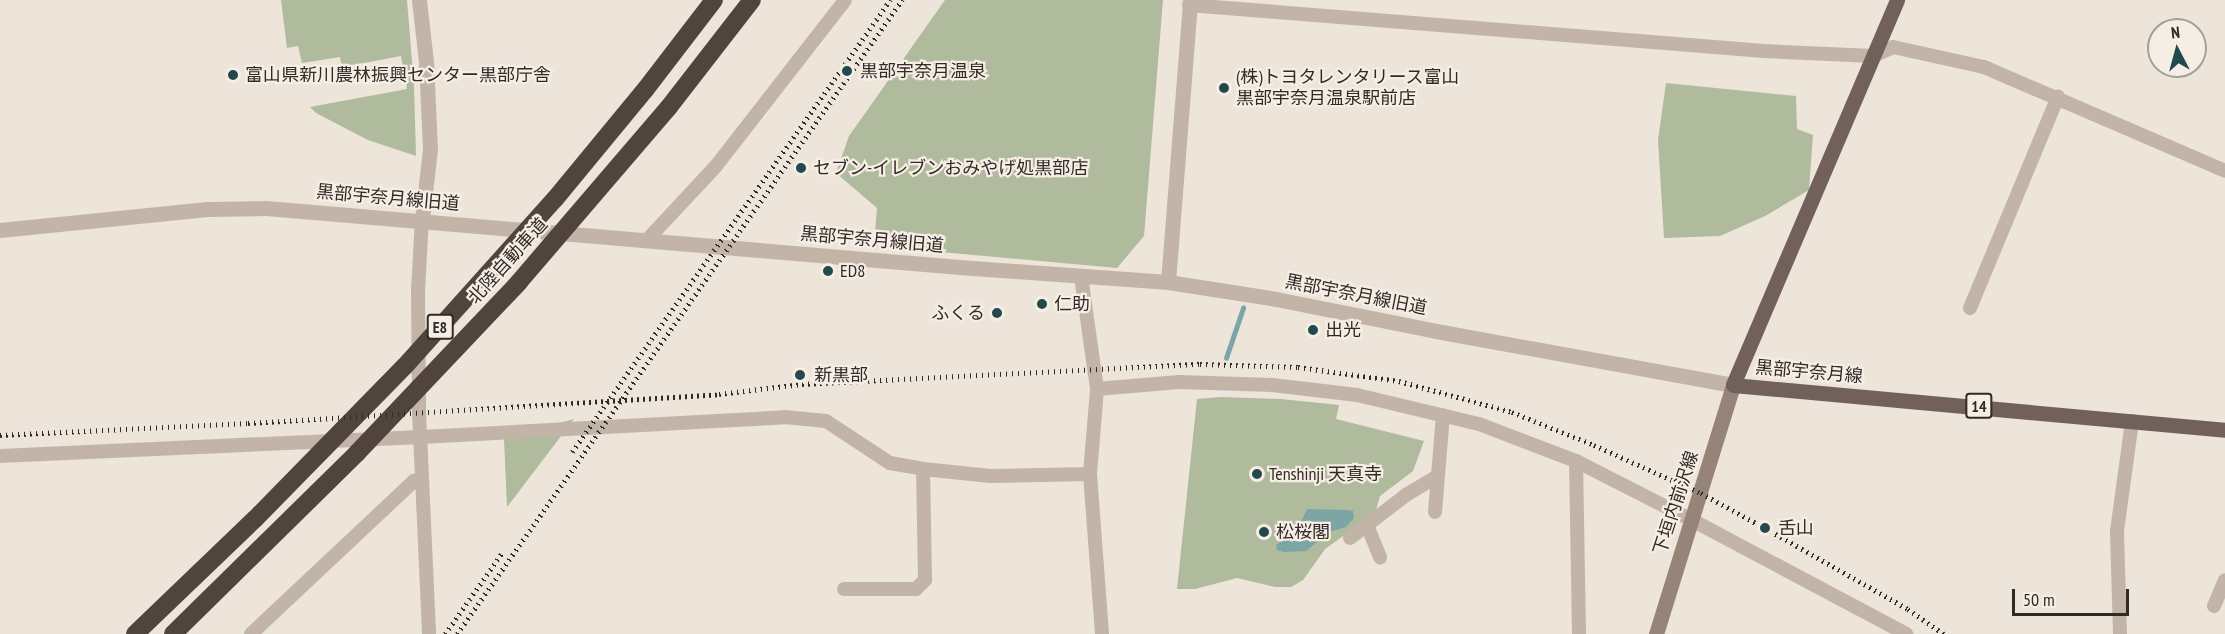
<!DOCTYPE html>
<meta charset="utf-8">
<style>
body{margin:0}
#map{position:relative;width:2225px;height:634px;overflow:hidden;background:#ede4da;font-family:"PT Sans Narrow","Noto Sans JP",sans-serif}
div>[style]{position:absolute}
.green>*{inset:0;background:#b0ba9c}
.water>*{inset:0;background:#7da5a6}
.stream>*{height:4.5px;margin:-2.25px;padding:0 2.25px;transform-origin:2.25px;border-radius:2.25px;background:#7da5a6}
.minor>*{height:14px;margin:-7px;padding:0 7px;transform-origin:7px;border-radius:7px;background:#c3b4a8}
.tertiary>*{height:15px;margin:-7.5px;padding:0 7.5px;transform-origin:7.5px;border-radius:7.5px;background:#c3b4a8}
.secondary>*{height:15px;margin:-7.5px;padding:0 7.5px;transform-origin:7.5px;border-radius:7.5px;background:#968479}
.primary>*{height:15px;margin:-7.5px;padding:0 7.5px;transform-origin:7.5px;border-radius:7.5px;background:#71615a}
.motorway>*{height:18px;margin:-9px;padding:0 9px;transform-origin:9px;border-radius:9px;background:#51443f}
.rail>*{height:4.5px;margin-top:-2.25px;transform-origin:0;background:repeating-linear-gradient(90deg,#312a27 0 1.5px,transparent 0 6px)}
.dots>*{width:16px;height:16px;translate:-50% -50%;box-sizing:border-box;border:3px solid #f6eee5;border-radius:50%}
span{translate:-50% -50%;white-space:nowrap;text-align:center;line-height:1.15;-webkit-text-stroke:4.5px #f6eee5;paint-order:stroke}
.shield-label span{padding:2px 4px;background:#f6eee5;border:2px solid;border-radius:4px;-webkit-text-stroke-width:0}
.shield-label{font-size:16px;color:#312a27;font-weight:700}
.poi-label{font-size:18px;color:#312a27}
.left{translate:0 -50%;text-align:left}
.right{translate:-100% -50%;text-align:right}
.street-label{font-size:18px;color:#312a27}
.north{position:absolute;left:2147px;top:18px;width:60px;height:60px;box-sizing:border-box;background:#f6eee5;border:2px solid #a7a099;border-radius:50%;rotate:354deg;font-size:16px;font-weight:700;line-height:24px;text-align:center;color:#312a27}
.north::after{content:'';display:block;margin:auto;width:21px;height:27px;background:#224a4d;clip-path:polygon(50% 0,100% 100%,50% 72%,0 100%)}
.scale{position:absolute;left:2012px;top:589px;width:117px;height:27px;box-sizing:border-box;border:3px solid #312a27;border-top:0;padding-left:8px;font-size:18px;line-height:21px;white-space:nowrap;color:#312a27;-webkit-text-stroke:4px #f6eee5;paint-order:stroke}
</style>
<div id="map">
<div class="green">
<div style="clip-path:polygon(281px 0,407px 0,414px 86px,416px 156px,368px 140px,316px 113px,310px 107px,407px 89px,401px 56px,342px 67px,340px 57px,302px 63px,298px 46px,287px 48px)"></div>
<div style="clip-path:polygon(945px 0,1163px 0,1144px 236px,1117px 268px,874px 246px,877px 208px,836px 173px,849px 136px)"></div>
<div style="clip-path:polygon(1666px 83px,1796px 96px,1797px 129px,1813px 135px,1809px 190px,1765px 216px,1720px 236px,1664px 238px,1658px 140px)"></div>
<div style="clip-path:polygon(1221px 397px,1281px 399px,1339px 405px,1336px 419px,1424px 441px,1413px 471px,1380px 496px,1376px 510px,1357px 526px,1325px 549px,1303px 580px,1291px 587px,1275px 587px,1237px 578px,1195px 589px,1177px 589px,1197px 399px)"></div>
<div style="clip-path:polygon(574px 419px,507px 507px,504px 439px)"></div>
</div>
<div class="water">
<div style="clip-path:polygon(1307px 509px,1347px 510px,1353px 511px,1354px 518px,1346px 527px,1329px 532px,1306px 551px,1284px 552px,1277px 550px,1276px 545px,1296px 532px)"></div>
</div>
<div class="stream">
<div style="left:1226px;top:358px;width:53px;rotate:-71.2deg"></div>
</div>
<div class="minor">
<div style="left:1189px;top:5px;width:577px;rotate:4.57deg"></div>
<div style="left:1764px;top:51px;width:109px;rotate:2.6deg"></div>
<div style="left:1873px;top:56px;width:22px;rotate:-24deg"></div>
<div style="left:1893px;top:47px;width:93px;rotate:12.4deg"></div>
<div style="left:1984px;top:67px;width:262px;rotate:23.3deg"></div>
<div style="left:422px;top:219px;width:71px;rotate:93.2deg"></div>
<div style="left:418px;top:290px;width:122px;rotate:89.5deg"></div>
<div style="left:419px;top:412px;width:222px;rotate:87.4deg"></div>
<div style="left:647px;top:240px;width:101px;rotate:-47deg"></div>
<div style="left:716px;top:166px;width:210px;rotate:-52.1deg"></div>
<div style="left:1081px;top:276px;width:114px;rotate:81.9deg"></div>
<div style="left:1097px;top:389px;width:85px;rotate:94.7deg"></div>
<div style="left:1090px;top:474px;width:160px;rotate:85.7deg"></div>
<div style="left:1970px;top:308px;width:229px;rotate:-67.4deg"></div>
<div style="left:1097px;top:389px;width:82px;rotate:-4.9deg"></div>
<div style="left:1179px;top:382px;width:93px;rotate:1.8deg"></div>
<div style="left:1272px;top:385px;width:86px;rotate:6.7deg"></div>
<div style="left:1357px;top:395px;width:125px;rotate:13.4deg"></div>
<div style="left:1479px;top:424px;width:104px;rotate:20.9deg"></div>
<div style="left:1576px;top:461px;width:128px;rotate:27deg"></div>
<div style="left:1690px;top:519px;width:245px;rotate:28deg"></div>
<div style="left:0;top:456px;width:421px;rotate:-2.6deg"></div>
<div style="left:421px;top:437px;width:365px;rotate:-3.1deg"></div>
<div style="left:785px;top:417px;width:41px;rotate:5.6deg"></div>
<div style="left:826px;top:421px;width:77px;rotate:33.3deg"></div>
<div style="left:890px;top:463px;width:34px;rotate:10deg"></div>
<div style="left:923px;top:469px;width:68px;rotate:5.9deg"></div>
<div style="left:991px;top:476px;width:99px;rotate:-1.2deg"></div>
<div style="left:1576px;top:461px;width:173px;rotate:89deg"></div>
<div style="left:1435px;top:512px;width:97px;rotate:-85.3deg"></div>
<div style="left:1367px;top:525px;width:35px;rotate:68deg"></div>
<div style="left:1350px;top:538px;width:71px;rotate:-37.5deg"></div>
<div style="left:1406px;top:495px;width:35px;rotate:-31deg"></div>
<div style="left:844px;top:589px;width:72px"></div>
<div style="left:916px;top:589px;width:13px;rotate:-45deg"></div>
<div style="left:925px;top:580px;width:111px;rotate:-91deg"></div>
<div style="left:2214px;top:606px;width:28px;rotate:-67deg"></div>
<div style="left:251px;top:634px;width:224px;rotate:-43.2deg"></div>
<div style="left:414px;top:481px;width:8px;rotate:-7deg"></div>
<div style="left:2120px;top:634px;width:103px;rotate:-91.7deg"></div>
<div style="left:2117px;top:531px;width:111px;rotate:-82.2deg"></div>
</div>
<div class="tertiary">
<div style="left:419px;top:0;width:61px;rotate:83.5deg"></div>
<div style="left:426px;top:61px;width:88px;rotate:87.4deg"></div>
<div style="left:430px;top:149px;width:70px;rotate:96.5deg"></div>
<div style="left:0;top:230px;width:208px;rotate:-5.8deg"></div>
<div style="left:207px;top:209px;width:59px;rotate:-1deg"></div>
<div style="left:266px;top:208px;width:696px;rotate:4.87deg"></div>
<div style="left:959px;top:267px;width:210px;rotate:4.1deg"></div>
<div style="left:1168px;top:282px;width:109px;rotate:8.9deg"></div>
<div style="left:1276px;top:299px;width:163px;rotate:11.3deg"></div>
<div style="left:1436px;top:331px;width:302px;rotate:10.3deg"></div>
<div style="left:1168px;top:282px;width:283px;rotate:-85.5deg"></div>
</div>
<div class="secondary">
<div style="left:1656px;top:634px;width:261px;rotate:-72.8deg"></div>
</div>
<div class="primary">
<div style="left:1897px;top:0;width:418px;rotate:113.1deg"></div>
<div style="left:1733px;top:385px;width:494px;rotate:5.2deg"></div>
</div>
<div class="motorway">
<div style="left:135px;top:634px;width:166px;rotate:-43.8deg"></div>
<div style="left:255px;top:519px;width:214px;rotate:-45.6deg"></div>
<div style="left:405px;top:366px;width:224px;rotate:-48.1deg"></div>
<div style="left:555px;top:199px;width:141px;rotate:-50.5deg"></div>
<div style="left:645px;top:90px;width:113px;rotate:-52.5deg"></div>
<div style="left:173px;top:634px;width:258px;rotate:-44.5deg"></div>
<div style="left:357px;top:453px;width:236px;rotate:-46.5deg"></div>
<div style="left:519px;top:282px;width:230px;rotate:-49.4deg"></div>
<div style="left:669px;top:107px;width:135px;rotate:-52.2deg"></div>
</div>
<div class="rail">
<div style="left:0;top:435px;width:248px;rotate:-2.8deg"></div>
<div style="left:248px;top:423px;width:472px;rotate:-3.5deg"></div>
<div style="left:719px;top:394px;width:84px;rotate:-6.9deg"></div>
<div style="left:802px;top:384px;width:399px;rotate:-2.9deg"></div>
<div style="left:1200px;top:364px;width:98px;rotate:1.8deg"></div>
<div style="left:1298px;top:367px;width:102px;rotate:7.9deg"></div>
<div style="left:1399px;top:381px;width:117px;rotate:15.3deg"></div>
<div style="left:1512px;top:412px;width:88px;rotate:21.9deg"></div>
<div style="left:1594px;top:445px;width:117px;rotate:24.2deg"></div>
<div style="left:1701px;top:493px;width:73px;rotate:28.7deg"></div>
<div style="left:1765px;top:528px;width:164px;rotate:29.5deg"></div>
<div style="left:1908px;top:609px;width:44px;rotate:34.8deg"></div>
<div style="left:572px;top:452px;width:553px;rotate:-54.87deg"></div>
<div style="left:445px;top:634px;width:99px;rotate:-54.9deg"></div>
<div style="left:457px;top:634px;width:775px;rotate:-54.94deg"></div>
</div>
<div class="dots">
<div style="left:847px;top:71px;background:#224a4d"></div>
<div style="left:233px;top:75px;background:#224a4d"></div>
<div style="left:1224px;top:88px;background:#224a4d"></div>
<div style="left:801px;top:168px;background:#224a4d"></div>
<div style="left:828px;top:271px;background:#224a4d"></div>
<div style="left:1042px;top:304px;background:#224a4d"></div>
<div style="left:997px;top:313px;background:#224a4d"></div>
<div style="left:1313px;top:330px;background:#224a4d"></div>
<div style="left:800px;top:375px;background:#224a4d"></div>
<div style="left:1257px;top:474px;background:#224a4d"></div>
<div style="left:1765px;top:528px;background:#224a4d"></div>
<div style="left:1264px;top:532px;background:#224a4d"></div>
</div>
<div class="shield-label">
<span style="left:440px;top:327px">E8</span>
<span style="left:1979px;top:406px">14</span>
</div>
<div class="poi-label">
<span class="left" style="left:860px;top:71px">黒部宇奈月温泉</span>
<span class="left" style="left:245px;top:75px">富山県新川農林振興センター黒部庁舎</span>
<span class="left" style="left:1236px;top:88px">(株)トヨタレンタリース富山<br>黒部宇奈月温泉駅前店</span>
<span class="left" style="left:813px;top:168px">セブン-イレブンおみやげ処黒部店</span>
<span class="left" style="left:840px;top:271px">ED8</span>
<span class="left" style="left:1054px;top:304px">仁助</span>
<span class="right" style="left:985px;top:313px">ふくる</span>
<span class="left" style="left:1325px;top:330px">出光</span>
<span class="left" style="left:814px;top:375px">新黒部</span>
<span class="left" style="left:1269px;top:474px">Tenshinji 天真寺</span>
<span class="left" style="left:1778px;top:528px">舌山</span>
<span class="left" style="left:1276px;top:532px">松桜閣</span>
</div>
<div class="street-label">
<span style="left:388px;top:198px;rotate:5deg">黒部宇奈月線旧道</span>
<span style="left:872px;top:240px;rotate:5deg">黒部宇奈月線旧道</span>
<span style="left:508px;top:261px;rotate:-48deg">北陸自動車道</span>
<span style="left:1356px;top:295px;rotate:11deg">黒部宇奈月線旧道</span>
<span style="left:1809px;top:372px;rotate:5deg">黒部宇奈月線</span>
<span style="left:1676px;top:503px;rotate:-72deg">下垣内前沢線</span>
</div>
<div class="north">N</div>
<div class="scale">50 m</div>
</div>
